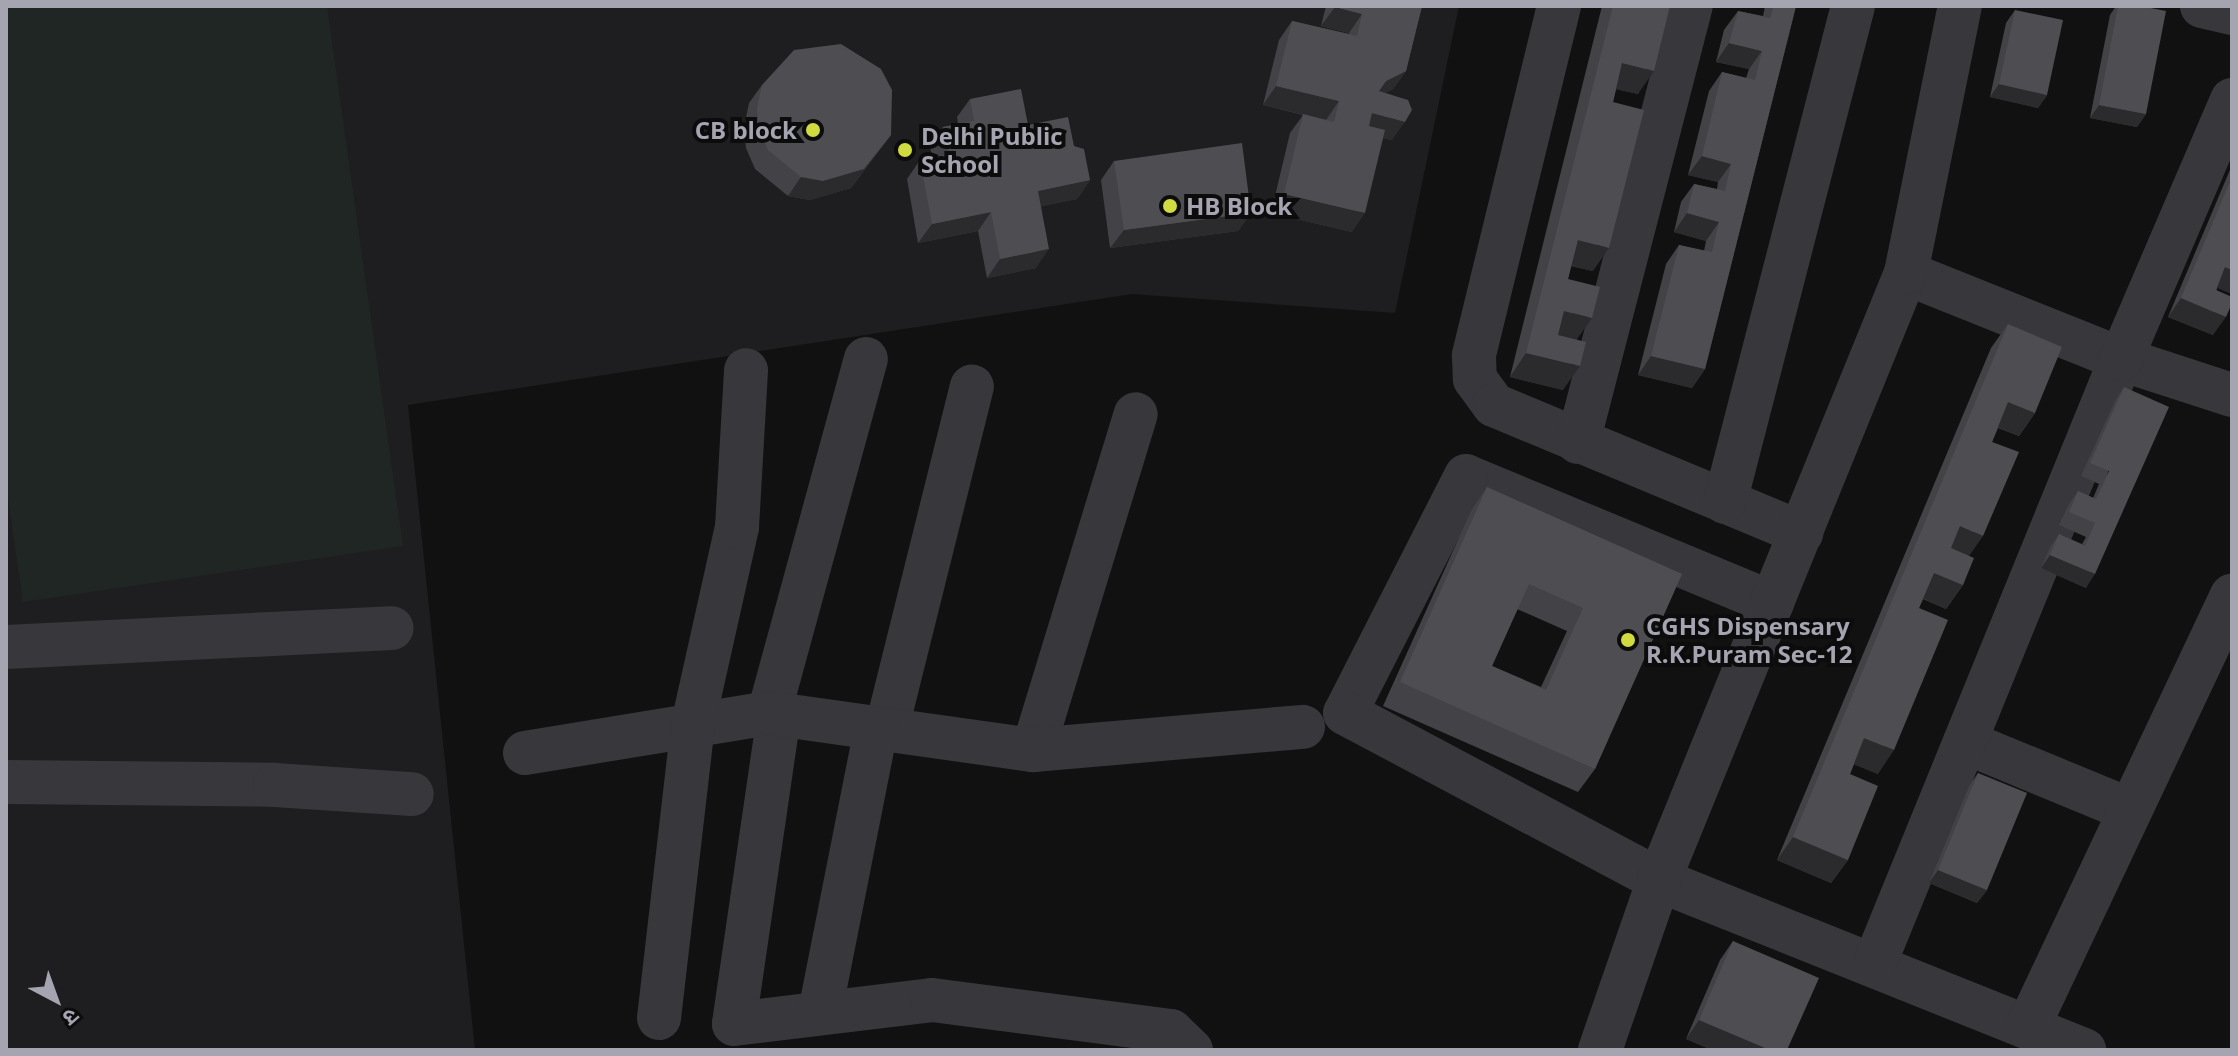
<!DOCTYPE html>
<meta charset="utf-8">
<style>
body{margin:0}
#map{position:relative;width:2238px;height:1056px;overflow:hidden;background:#111112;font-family:"Open Sans","Noto Sans Devanagari",sans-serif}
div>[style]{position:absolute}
.built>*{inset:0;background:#1e1d1f}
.green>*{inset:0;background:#202623}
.minor>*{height:44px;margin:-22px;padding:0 22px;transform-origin:22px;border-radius:22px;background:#38373b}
.wall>*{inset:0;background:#434247}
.shaded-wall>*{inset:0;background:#2b2a2d}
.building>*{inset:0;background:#4e4d52}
.dots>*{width:22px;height:22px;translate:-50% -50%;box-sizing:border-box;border:4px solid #0c0c0d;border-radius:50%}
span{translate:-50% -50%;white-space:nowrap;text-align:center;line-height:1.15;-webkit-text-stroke:8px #0c0c0d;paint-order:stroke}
.poi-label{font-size:24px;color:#a5a4b1;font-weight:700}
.right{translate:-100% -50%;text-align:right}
.left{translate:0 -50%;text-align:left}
.frame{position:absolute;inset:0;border:8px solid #a5a4b1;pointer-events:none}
.north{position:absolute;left:16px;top:960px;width:80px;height:80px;-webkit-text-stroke:6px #0c0c0d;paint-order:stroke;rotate:139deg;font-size:22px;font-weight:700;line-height:32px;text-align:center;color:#a5a4b1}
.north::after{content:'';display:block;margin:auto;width:28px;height:36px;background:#a5a4b1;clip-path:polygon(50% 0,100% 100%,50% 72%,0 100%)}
</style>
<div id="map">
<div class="built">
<div style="clip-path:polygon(6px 6px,1459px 6px,1395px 313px,1132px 294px,408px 405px,475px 1050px,6px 1050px)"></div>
</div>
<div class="green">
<div style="clip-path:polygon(6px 6px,327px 6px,403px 546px,23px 602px,6px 485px)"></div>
</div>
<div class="minor">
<div style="left:1559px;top:6px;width:360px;rotate:103.7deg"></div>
<div style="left:1474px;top:356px;width:23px;rotate:88deg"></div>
<div style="left:1475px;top:379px;width:32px;rotate:54deg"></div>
<div style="left:1494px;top:405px;width:333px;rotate:22.6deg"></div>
<div style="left:2202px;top:6px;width:31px;rotate:13deg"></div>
<div style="left:1906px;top:273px;width:232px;rotate:21.8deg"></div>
<div style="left:2121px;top:359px;width:117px;rotate:18deg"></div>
<div style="left:1578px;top:442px;width:450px;rotate:-75.5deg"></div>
<div style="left:1725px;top:502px;width:512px;rotate:-75.53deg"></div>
<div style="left:1772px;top:603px;width:331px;rotate:-157.5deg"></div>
<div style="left:1466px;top:476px;width:266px;rotate:117deg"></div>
<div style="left:1345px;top:713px;width:356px;rotate:28deg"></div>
<div style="left:1659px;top:880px;width:458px;rotate:21.8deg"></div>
<div style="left:6px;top:647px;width:386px;rotate:-2.8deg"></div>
<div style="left:769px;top:713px;width:367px;rotate:-74.7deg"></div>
<div style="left:779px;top:715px;width:312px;rotate:98.3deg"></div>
<div style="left:734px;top:1024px;width:199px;rotate:-6.9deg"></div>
<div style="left:932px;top:1000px;width:241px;rotate:7.4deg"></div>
<div style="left:1171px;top:1031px;width:28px;rotate:44deg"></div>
<div style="left:886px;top:731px;width:355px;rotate:-76deg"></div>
<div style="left:1965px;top:742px;width:178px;rotate:22.4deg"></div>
<div style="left:1033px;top:750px;width:351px;rotate:-73deg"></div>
<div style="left:525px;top:753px;width:247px;rotate:-9.3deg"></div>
<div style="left:769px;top:713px;width:267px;rotate:8deg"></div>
<div style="left:1033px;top:750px;width:271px;rotate:-4.9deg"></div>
<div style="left:6px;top:782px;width:269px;rotate:0.6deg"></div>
<div style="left:275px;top:785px;width:137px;rotate:3.8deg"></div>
<div style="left:1874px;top:965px;width:654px;rotate:-67.82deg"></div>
<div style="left:2121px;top:359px;width:282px;rotate:-66.8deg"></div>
<div style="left:820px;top:1012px;width:288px;rotate:-78.8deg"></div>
<div style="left:659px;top:1018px;width:296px;rotate:-83.4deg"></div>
<div style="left:693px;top:724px;width:202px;rotate:-77.4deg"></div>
<div style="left:737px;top:527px;width:157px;rotate:-86.7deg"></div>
<div style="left:2028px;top:1027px;width:477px;rotate:-64.7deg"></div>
<div style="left:1600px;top:1050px;width:180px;rotate:-70.9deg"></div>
<div style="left:1659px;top:880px;width:655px;rotate:-67.86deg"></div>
<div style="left:1906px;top:273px;width:272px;rotate:-78.6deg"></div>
</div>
<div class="wall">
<div style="clip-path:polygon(1326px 6px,1422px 6px,1406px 71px,1393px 89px,1385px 93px,1392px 140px,1383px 138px,1352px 232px,1271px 213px,1290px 133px,1303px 115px,1263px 105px,1279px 40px,1292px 21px,1349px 34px,1349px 33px,1321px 26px)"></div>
<div style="clip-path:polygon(1602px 6px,1670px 6px,1638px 94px,1616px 89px,1613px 102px,1593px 271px,1571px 266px,1568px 279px,1577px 340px,1563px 390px,1510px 377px)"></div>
<div style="clip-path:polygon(1765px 6px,1796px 6px,1705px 369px,1692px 388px,1638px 375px,1666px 264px,1679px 245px,1704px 251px,1706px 241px,1674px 232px,1681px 202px,1694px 184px,1717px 189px,1718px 182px,1688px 175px,1709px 91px,1722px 72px,1746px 78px,1749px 69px,1716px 62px,1724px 30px,1738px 11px,1763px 16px)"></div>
<div style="clip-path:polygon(2116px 6px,2141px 6px,2146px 114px,2137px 127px,2090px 118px,2110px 15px)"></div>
<div style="clip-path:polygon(2015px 10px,2047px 95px,2038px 108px,1990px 97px,2006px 23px)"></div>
<div style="clip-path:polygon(762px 85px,891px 135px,851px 188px,810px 200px,788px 196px,755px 169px,746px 148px,744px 127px,749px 103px)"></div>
<div style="clip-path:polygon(970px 99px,1074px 146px,1090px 180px,1077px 199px,1041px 206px,1036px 268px,987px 278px,978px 231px,918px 243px,907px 179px,920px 160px,932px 157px,930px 146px,943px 127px,958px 124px,957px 117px)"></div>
<div style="clip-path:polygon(1114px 161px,1251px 213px,1238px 231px,1110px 248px,1101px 180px)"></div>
<div style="clip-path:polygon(2232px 165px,2232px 294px,2217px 287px,2213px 335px,2168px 317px)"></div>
<div style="clip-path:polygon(2008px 324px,2035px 413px,2019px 436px,1998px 428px,1992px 442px,1963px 585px,1946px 609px,1923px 599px,1919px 608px,1878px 774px,1854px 764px,1850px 774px,1848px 860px,1831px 883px,1777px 860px,1991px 348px)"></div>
<div style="clip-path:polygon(2124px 387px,2086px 588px,2041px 568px,2050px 547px,2059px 534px,2082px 544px,2086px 537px,2059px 525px,2069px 504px,2078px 491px,2093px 498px,2099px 484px,2081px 476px,2115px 401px)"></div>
<div style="clip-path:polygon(evenodd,1487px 487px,1682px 574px,1595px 769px,1578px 792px,1383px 706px,1471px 511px,1487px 487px,1517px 609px,1567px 631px,1541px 687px,1492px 666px,1517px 609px)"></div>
<div style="clip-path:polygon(1978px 773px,1987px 890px,1977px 903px,1929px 883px,1969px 786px)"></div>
<div style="clip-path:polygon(1733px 941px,1787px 1050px,1712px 1050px,1686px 1039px,1720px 960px)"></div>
</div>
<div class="shaded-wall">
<div style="clip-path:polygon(1335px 7px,1362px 14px,1349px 33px,1321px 26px)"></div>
<div style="clip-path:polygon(1729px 43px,1762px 51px,1749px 69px,1716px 62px)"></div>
<div style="clip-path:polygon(1622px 63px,1654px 71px,1638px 94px,1606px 87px)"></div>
<div style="clip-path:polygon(1406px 71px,1393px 89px,1373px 99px,1386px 81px)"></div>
<div style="clip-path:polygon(1999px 84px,2047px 95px,2038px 108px,1990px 97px)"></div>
<div style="clip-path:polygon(1276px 86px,1339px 101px,1326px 120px,1263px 105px)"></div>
<div style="clip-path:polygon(2099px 105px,2146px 114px,2137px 127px,2090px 118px)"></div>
<div style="clip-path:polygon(1372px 113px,1405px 122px,1392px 140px,1358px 132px)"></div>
<div style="clip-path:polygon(891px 135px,851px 188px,810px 200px,788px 196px,801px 177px)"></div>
<div style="clip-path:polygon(1702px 156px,1731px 164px,1718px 182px,1688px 175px)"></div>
<div style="clip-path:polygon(1090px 180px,1077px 199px,1025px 210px,1038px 191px)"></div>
<div style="clip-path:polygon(1284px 194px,1365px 213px,1352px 232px,1271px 213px)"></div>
<div style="clip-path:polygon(991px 212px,978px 231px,918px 243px,932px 224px)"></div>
<div style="clip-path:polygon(1251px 213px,1238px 231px,1110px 248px,1124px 230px)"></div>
<div style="clip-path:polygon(1687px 213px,1719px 222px,1706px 241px,1674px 232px)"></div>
<div style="clip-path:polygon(1578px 240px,1609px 248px,1593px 271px,1561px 264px)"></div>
<div style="clip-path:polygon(1049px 249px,1036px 268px,987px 278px,1000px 259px)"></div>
<div style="clip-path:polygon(2225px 267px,2232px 270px,2232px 294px,2212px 286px)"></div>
<div style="clip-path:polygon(2181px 298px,2226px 317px,2213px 335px,2168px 317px)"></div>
<div style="clip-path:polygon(1564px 311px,1592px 318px,1575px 342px,1547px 335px)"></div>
<div style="clip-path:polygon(1526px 353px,1580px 366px,1563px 390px,1510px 377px)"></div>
<div style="clip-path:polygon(1651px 356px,1705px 369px,1692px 388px,1638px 375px)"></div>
<div style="clip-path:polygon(2008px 402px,2035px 413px,2019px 436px,1992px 425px)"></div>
<div style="clip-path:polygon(1960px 526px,1983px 536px,1967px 559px,1943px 550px)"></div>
<div style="clip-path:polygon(2050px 555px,2095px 574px,2086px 588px,2041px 568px)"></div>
<div style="clip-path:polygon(1934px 573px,1963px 585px,1946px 609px,1918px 596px)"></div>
<div style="clip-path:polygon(1864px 738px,1894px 750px,1878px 774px,1848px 762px)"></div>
<div style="clip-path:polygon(1793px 837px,1848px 860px,1831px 883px,1777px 860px)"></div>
<div style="clip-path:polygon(1938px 870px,1987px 890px,1977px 903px,1929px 883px)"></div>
<div style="clip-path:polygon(1699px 1020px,1770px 1050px,1712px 1050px,1686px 1039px)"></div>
</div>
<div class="building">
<div style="clip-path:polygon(1335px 6px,1422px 6px,1406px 71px,1386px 81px,1379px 91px,1408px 100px,1412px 110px,1405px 122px,1372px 113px,1369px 126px,1385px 130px,1365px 213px,1284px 194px,1303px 114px,1334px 122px,1339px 101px,1276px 86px,1292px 21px,1357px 36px,1362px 14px,1335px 7px)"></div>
<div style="clip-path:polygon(1613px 6px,1670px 6px,1654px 71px,1622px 63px,1613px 102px,1644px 110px,1609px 248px,1578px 240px,1568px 279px,1600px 287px,1592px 318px,1564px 311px,1558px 335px,1586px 342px,1580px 366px,1526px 353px)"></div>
<div style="clip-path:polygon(1774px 6px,1796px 6px,1705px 369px,1651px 356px,1679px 245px,1712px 252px,1719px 222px,1687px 213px,1694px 184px,1725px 191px,1731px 164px,1702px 156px,1722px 72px,1755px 80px,1762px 51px,1729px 43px,1738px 11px,1770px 18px)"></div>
<div style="clip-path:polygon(2118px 6px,2141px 6px,2166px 11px,2146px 114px,2099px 105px)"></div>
<div style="clip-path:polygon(2015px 10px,2063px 20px,2047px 95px,1999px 84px)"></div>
<div style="clip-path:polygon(841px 44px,881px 69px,892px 90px,891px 135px,864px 169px,823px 181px,801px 177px,768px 150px,759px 130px,757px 108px,762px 85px,794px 50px)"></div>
<div style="clip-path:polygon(1021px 89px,1028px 125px,1068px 117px,1074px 146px,1084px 149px,1090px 180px,1038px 191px,1049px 249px,1000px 259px,991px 212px,932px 224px,920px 160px,949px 154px,943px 127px,974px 121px,970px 99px)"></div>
<div style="clip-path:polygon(1242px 143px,1251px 213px,1124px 230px,1114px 161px)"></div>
<div style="clip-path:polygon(2232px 177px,2232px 270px,2225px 267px,2216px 290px,2232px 297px,2232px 303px,2226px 317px,2181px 298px)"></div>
<div style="clip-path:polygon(2008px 324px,2062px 347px,2035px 413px,2008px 402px,1992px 442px,2019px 452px,1983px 536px,1960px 526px,1951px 548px,1974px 558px,1963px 585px,1934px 573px,1919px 608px,1948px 620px,1894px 750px,1864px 738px,1850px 774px,1878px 786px,1848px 860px,1793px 837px)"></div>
<div style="clip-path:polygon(2124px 387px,2169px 407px,2095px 574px,2050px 555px,2059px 534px,2085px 546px,2095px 523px,2069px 512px,2078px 491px,2096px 499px,2109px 471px,2090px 463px)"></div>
<div style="clip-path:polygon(evenodd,1487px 487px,1682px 574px,1595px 769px,1400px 682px,1487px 487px,1529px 584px,1583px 608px,1546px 690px,1492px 666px,1529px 584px)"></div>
<div style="clip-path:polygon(1978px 773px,2027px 793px,1987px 890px,1938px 870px)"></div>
<div style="clip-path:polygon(1733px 941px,1819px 978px,1787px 1050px,1770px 1050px,1699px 1020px)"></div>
</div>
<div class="dots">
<div style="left:813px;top:130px;background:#d0db3f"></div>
<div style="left:905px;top:150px;background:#d0db3f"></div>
<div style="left:1170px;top:206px;background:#d0db3f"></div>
<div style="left:1628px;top:640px;background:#d0db3f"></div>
</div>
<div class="poi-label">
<span class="right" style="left:797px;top:130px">CB block</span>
<span class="left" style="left:921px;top:150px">Delhi Public<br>School</span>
<span class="left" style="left:1186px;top:206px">HB Block</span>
<span class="left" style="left:1646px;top:640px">CGHS Dispensary<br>R.K.Puram Sec-12</span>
</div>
<div class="frame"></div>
<div class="north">उ</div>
</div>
